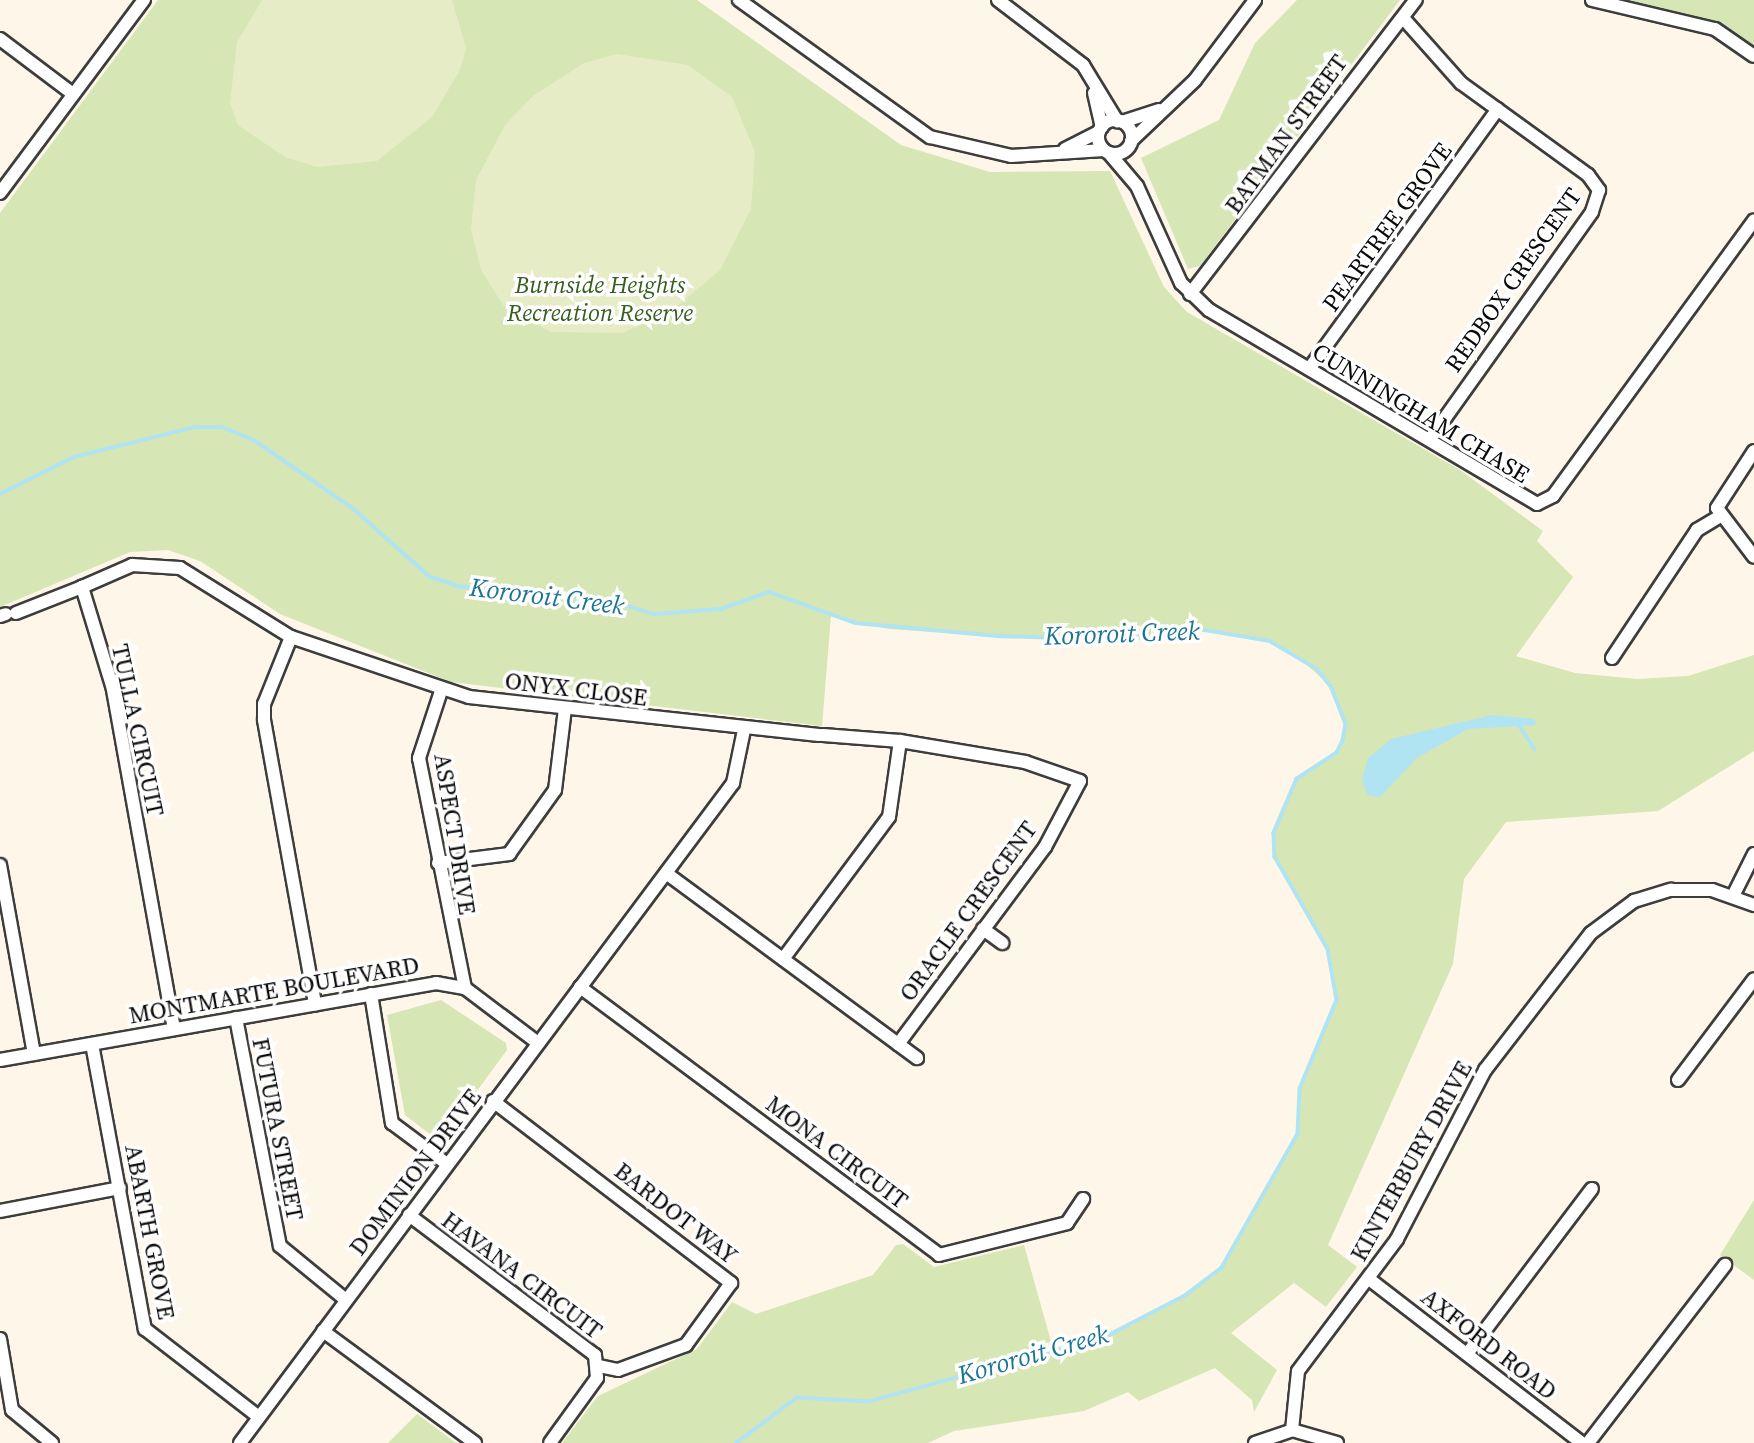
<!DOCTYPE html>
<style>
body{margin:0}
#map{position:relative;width:1754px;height:1443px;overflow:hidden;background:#fef6e8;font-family:"Source Serif 4",serif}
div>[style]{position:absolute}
.green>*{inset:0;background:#d6e6b5}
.pitch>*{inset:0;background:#e6edc6}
.water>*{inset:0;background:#b0e4f3}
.stream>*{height:3.5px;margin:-1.75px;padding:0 1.75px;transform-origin:1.75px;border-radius:1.75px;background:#b0e4f3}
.roads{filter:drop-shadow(2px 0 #3d3d3d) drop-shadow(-2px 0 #3d3d3d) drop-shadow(0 2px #3d3d3d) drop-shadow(0 -2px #3d3d3d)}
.minor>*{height:12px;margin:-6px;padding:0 6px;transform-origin:6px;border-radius:6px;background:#fff}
.minor>.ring{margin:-6px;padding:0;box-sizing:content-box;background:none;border:12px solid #fff;border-radius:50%}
span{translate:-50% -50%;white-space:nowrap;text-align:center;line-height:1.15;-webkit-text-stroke:7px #fff;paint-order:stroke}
.street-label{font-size:24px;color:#0a0a0a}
.park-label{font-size:24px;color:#365e1f;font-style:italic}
.water-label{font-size:26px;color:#1b7395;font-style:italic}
</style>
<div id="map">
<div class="green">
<div style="clip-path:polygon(158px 0,697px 0,901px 145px,990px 172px,1110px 171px,1164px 287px,1187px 312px,1460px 470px,1543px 531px,1537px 541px,1573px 577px,1516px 656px,1575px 673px,1637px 679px,1688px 676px,1754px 655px,1754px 751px,1658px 811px,1506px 822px,1464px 879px,1453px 964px,1328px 1245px,1357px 1267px,1326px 1307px,1294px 1283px,1231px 1333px,1277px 1370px,1254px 1412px,1252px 1400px,1215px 1368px,1139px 1401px,1128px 1392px,1084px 1411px,954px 1431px,928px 1443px,562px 1443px,598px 1396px,697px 1349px,732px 1302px,756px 1314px,873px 1275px,896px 1245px,903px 1244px,934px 1267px,1024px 1245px,1054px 1352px,1106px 1337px,1185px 1296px,1222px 1268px,1298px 1134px,1300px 1089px,1337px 1000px,1328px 949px,1275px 857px,1274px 833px,1297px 779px,1336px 753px,1346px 724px,1331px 686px,1292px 652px,1270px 641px,1199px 629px,1123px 640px,997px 636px,889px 629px,831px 616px,822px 726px,451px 682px,280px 614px,200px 561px,168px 550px,130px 552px,0 607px,0 213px)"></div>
<div style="clip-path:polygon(1297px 0,1400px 0,1200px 266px,1188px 269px,1141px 158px,1219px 120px,1255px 43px)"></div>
<div style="clip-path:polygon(1601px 0,1754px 0,1754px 50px,1721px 26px)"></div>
<div style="clip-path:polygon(441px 1000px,506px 1043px,507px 1050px,443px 1137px,435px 1138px,405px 1115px,387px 1015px)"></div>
<div style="clip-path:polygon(1754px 1200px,1754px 1280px,1720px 1255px)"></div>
<div style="clip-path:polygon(417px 1414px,456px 1443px,388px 1443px)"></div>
</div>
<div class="pitch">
<div style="clip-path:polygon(262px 0,452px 0,466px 48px,460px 70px,432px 117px,377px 161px,317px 167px,285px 157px,238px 125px,230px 103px,237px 42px)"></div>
<div style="clip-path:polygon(617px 54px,688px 65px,732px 97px,755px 152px,751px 209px,720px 270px,669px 313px,622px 333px,551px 332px,503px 305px,481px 270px,471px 229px,476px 180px,505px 125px,533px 96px,584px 63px)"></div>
</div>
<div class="water">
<div style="clip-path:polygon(1492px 715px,1534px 719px,1537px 725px,1468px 729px,1417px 758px,1380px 797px,1367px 795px,1362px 780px,1368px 758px,1391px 739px)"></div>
</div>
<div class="stream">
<div style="left:0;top:494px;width:83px;rotate:-26.6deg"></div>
<div style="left:74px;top:457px;width:125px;rotate:-13.9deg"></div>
<div style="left:195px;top:427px;width:27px"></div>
<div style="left:222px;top:427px;width:35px;rotate:22deg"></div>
<div style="left:254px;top:440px;width:121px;rotate:34.6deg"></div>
<div style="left:354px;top:509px;width:101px;rotate:41.8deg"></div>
<div style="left:429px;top:576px;width:31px;rotate:19deg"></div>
<div style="left:458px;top:586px;width:161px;rotate:6.1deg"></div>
<div style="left:618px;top:603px;width:39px;rotate:17deg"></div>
<div style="left:655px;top:614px;width:66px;rotate:-4.3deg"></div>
<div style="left:721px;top:609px;width:51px;rotate:-19.5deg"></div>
<div style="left:769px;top:592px;width:91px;rotate:19.8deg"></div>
<div style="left:855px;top:623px;width:143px;rotate:5.2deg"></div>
<div style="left:997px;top:636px;width:126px;rotate:1.8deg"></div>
<div style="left:1123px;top:640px;width:77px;rotate:-8.2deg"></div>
<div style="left:1199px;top:629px;width:72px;rotate:9.6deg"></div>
<div style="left:1270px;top:641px;width:55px;rotate:30.8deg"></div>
<div style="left:1317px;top:669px;width:22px;rotate:51deg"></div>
<div style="left:1331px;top:686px;width:41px;rotate:68.5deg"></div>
<div style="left:1346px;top:724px;width:17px;rotate:100deg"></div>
<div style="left:1343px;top:741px;width:13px;rotate:117deg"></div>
<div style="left:1337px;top:753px;width:48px;rotate:147deg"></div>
<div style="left:1297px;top:779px;width:59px;rotate:113.1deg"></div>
<div style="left:1274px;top:833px;width:24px;rotate:88deg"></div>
<div style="left:1275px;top:857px;width:106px;rotate:60.1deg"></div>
<div style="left:1328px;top:949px;width:52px;rotate:80deg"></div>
<div style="left:1337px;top:1000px;width:96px;rotate:112.6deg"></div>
<div style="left:1300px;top:1089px;width:45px;rotate:92.5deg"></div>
<div style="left:1298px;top:1134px;width:154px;rotate:119.6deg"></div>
<div style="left:1222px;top:1268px;width:46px;rotate:142.9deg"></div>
<div style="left:1185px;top:1296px;width:89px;rotate:152.6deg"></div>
<div style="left:1106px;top:1337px;width:247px;rotate:164.7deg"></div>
<div style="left:868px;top:1402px;width:71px;rotate:-176.8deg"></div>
<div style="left:797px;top:1398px;width:75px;rotate:143.1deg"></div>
<div style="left:1518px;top:723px;width:31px;rotate:57deg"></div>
</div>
<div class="roads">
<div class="minor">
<div style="left:739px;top:0;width:235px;rotate:35.7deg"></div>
<div style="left:930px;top:137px;width:83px;rotate:13.2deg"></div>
<div style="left:1011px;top:156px;width:93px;rotate:-3.7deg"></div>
<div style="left:998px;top:0;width:107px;rotate:37.4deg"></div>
<div style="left:1083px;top:65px;width:66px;rotate:58.7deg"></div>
<div style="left:1592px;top:0;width:126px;rotate:13.3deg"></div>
<div style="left:1715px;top:29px;width:47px;rotate:34.7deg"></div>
<div style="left:1404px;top:19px;width:86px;rotate:48.3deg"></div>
<div style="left:1461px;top:83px;width:157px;rotate:35.9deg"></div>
<div style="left:1588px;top:175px;width:19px;rotate:54deg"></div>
<div style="left:1599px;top:190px;width:23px;rotate:108deg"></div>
<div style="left:1592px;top:212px;width:277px;rotate:125.5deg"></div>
<div style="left:0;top:39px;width:91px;rotate:37deg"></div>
<div style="left:1094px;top:93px;width:35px;rotate:77deg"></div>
<div class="ring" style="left:1098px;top:120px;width:22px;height:22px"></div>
<div style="left:1122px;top:122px;width:39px;rotate:-18deg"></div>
<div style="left:1131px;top:141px;width:88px;rotate:-43.6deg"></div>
<div style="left:1195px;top:80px;width:100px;rotate:-53.1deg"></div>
<div style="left:1065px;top:149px;width:38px;rotate:-27deg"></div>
<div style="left:1109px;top:153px;width:43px;rotate:49.7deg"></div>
<div style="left:1137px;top:186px;width:107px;rotate:65.6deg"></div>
<div style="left:1181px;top:283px;width:39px;rotate:44deg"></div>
<div style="left:1209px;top:310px;width:381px;rotate:30.6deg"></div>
<div style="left:1537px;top:504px;width:18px;rotate:-27deg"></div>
<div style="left:1553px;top:496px;width:341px;rotate:-53.9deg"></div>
<div style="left:0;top:193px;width:241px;rotate:-53.3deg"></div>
<div style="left:1190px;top:294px;width:371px;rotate:-52.5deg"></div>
<div style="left:1309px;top:369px;width:321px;rotate:-54deg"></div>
<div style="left:1754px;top:451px;width:68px;rotate:123deg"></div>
<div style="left:1717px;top:508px;width:61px;rotate:52.9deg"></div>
<div style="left:16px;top:613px;width:71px;rotate:-21.5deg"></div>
<div style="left:0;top:616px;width:6px;rotate:-18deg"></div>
<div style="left:291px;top:637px;width:188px;rotate:18.6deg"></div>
<div style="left:469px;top:697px;width:352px;rotate:6.2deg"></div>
<div style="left:1612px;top:658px;width:154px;rotate:-56.4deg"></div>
<div style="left:1697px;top:530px;width:26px;rotate:-31deg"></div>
<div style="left:442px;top:688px;width:74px;rotate:108.2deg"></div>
<div style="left:419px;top:758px;width:235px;rotate:78.7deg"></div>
<div style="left:823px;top:735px;width:77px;rotate:4.5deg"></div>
<div style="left:438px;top:863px;width:72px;rotate:-7.2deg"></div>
<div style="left:509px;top:854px;width:79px;rotate:-54.3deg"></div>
<div style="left:555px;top:790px;width:82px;rotate:-83deg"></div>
<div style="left:0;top:865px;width:192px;rotate:79.8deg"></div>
<div style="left:666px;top:873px;width:312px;rotate:36.4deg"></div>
<div style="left:1733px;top:896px;width:47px;rotate:-63.4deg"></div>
<div style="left:983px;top:929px;width:24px;rotate:36deg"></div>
<div style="left:783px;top:959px;width:177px;rotate:-53.3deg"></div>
<div style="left:889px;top:817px;width:77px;rotate:-81.8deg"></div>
<div style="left:900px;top:741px;width:127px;rotate:9.5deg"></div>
<div style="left:1025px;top:762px;width:58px;rotate:19.1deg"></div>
<div style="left:1080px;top:781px;width:75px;rotate:117.9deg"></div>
<div style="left:1045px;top:847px;width:246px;rotate:126.7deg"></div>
<div style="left:580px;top:987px;width:448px;rotate:36.7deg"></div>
<div style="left:939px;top:1255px;width:132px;rotate:-14deg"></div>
<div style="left:1067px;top:1223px;width:29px;rotate:-56deg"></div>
<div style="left:371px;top:994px;width:131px;rotate:80.8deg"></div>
<div style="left:392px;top:1123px;width:69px;rotate:36.7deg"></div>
<div style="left:236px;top:1018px;width:232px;rotate:79.1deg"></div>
<div style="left:280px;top:1246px;width:85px;rotate:39.3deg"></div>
<div style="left:174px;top:1029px;width:345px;rotate:-100.2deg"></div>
<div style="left:113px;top:689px;width:107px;rotate:-106.9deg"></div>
<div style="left:82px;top:587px;width:55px;rotate:-23.7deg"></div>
<div style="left:132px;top:565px;width:48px;rotate:3.6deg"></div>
<div style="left:180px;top:568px;width:131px;rotate:31.9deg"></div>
<div style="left:291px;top:637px;width:72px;rotate:111.9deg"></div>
<div style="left:264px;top:704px;width:16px;rotate:90deg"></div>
<div style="left:264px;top:720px;width:289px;rotate:79.8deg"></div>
<div style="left:92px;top:1044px;width:290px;rotate:79.5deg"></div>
<div style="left:145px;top:1329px;width:144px;rotate:37.7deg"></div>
<div style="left:0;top:1060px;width:443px;rotate:-10deg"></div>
<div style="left:436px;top:983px;width:29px;rotate:10deg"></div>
<div style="left:465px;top:988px;width:91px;rotate:37deg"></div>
<div style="left:1678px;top:1080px;width:126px;rotate:-53deg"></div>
<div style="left:493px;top:1101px;width:300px;rotate:37.4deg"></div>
<div style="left:731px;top:1283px;width:77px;rotate:126deg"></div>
<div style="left:686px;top:1345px;width:72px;rotate:159.8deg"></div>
<div style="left:618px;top:1370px;width:19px;rotate:-168deg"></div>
<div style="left:0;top:1211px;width:122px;rotate:-10.9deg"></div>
<div style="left:409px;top:1215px;width:233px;rotate:37deg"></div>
<div style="left:595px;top:1355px;width:23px;rotate:85deg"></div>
<div style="left:597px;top:1378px;width:80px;rotate:125.9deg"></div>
<div style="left:1369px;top:1279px;width:269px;rotate:37.6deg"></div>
<div style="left:323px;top:1331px;width:189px;rotate:36.4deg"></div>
<div style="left:0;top:1339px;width:72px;rotate:80.4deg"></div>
<div style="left:12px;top:1410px;width:52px;rotate:39.5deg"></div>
<div style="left:1467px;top:1354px;width:207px;rotate:-52.9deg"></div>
<div style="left:1292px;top:1430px;width:59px;rotate:-84.2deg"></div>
<div style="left:1298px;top:1371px;width:165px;rotate:-53.1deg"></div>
<div style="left:1397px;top:1239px;width:191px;rotate:-62.5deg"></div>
<div style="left:1485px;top:1070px;width:173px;rotate:-52.3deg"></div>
<div style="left:1591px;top:933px;width:54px;rotate:-36.7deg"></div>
<div style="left:1634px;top:901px;width:39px;rotate:-17deg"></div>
<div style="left:1671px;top:890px;width:41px"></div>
<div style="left:1712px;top:890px;width:45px;rotate:19.7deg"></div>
<div style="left:240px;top:1443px;width:824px;rotate:-53.24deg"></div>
<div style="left:733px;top:783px;width:54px;rotate:-78.3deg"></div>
<div style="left:1255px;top:1443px;width:39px;rotate:-19deg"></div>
<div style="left:1292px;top:1430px;width:47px;rotate:16.1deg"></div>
<div style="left:1588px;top:1443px;width:225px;rotate:-52.4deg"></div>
</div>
</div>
<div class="street-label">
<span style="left:1286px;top:134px;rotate:-54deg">BATMAN STREET</span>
<span style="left:1387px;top:227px;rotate:-54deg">PEARTREE GROVE</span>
<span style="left:1513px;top:280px;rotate:-55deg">REDBOX CRESCENT</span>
<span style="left:1421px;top:413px;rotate:31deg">CUNNINGHAM CHASE</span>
<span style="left:576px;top:689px;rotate:7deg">ONYX CLOSE</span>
<span style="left:138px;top:730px;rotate:78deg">TULLA CIRCUIT</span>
<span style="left:455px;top:834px;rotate:81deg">ASPECT DRIVE</span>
<span style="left:968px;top:911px;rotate:-54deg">ORACLE CRESCENT</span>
<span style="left:274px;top:990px;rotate:-10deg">MONTMARTE BOULEVARD</span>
<span style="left:278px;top:1129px;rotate:79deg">FUTURA STREET</span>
<span style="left:837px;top:1152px;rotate:37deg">MONA CIRCUIT</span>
<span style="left:1411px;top:1161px;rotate:-61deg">KINTERBURY DRIVE</span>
<span style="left:415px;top:1172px;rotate:-53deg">DOMINION DRIVE</span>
<span style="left:676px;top:1213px;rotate:38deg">BARDOT WAY</span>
<span style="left:150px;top:1232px;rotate:79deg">ABARTH GROVE</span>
<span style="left:522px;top:1275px;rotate:37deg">HAVANA CIRCUIT</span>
<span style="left:1489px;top:1344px;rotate:38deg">AXFORD ROAD</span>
</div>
<div class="park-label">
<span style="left:600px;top:299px">Burnside Heights<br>Recreation Reserve</span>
</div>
<div class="water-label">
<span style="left:547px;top:597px;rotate:7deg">Kororoit Creek</span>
<span style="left:1122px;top:634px;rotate:-2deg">Kororoit Creek</span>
<span style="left:1033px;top:1355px;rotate:-16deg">Kororoit Creek</span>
</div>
</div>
